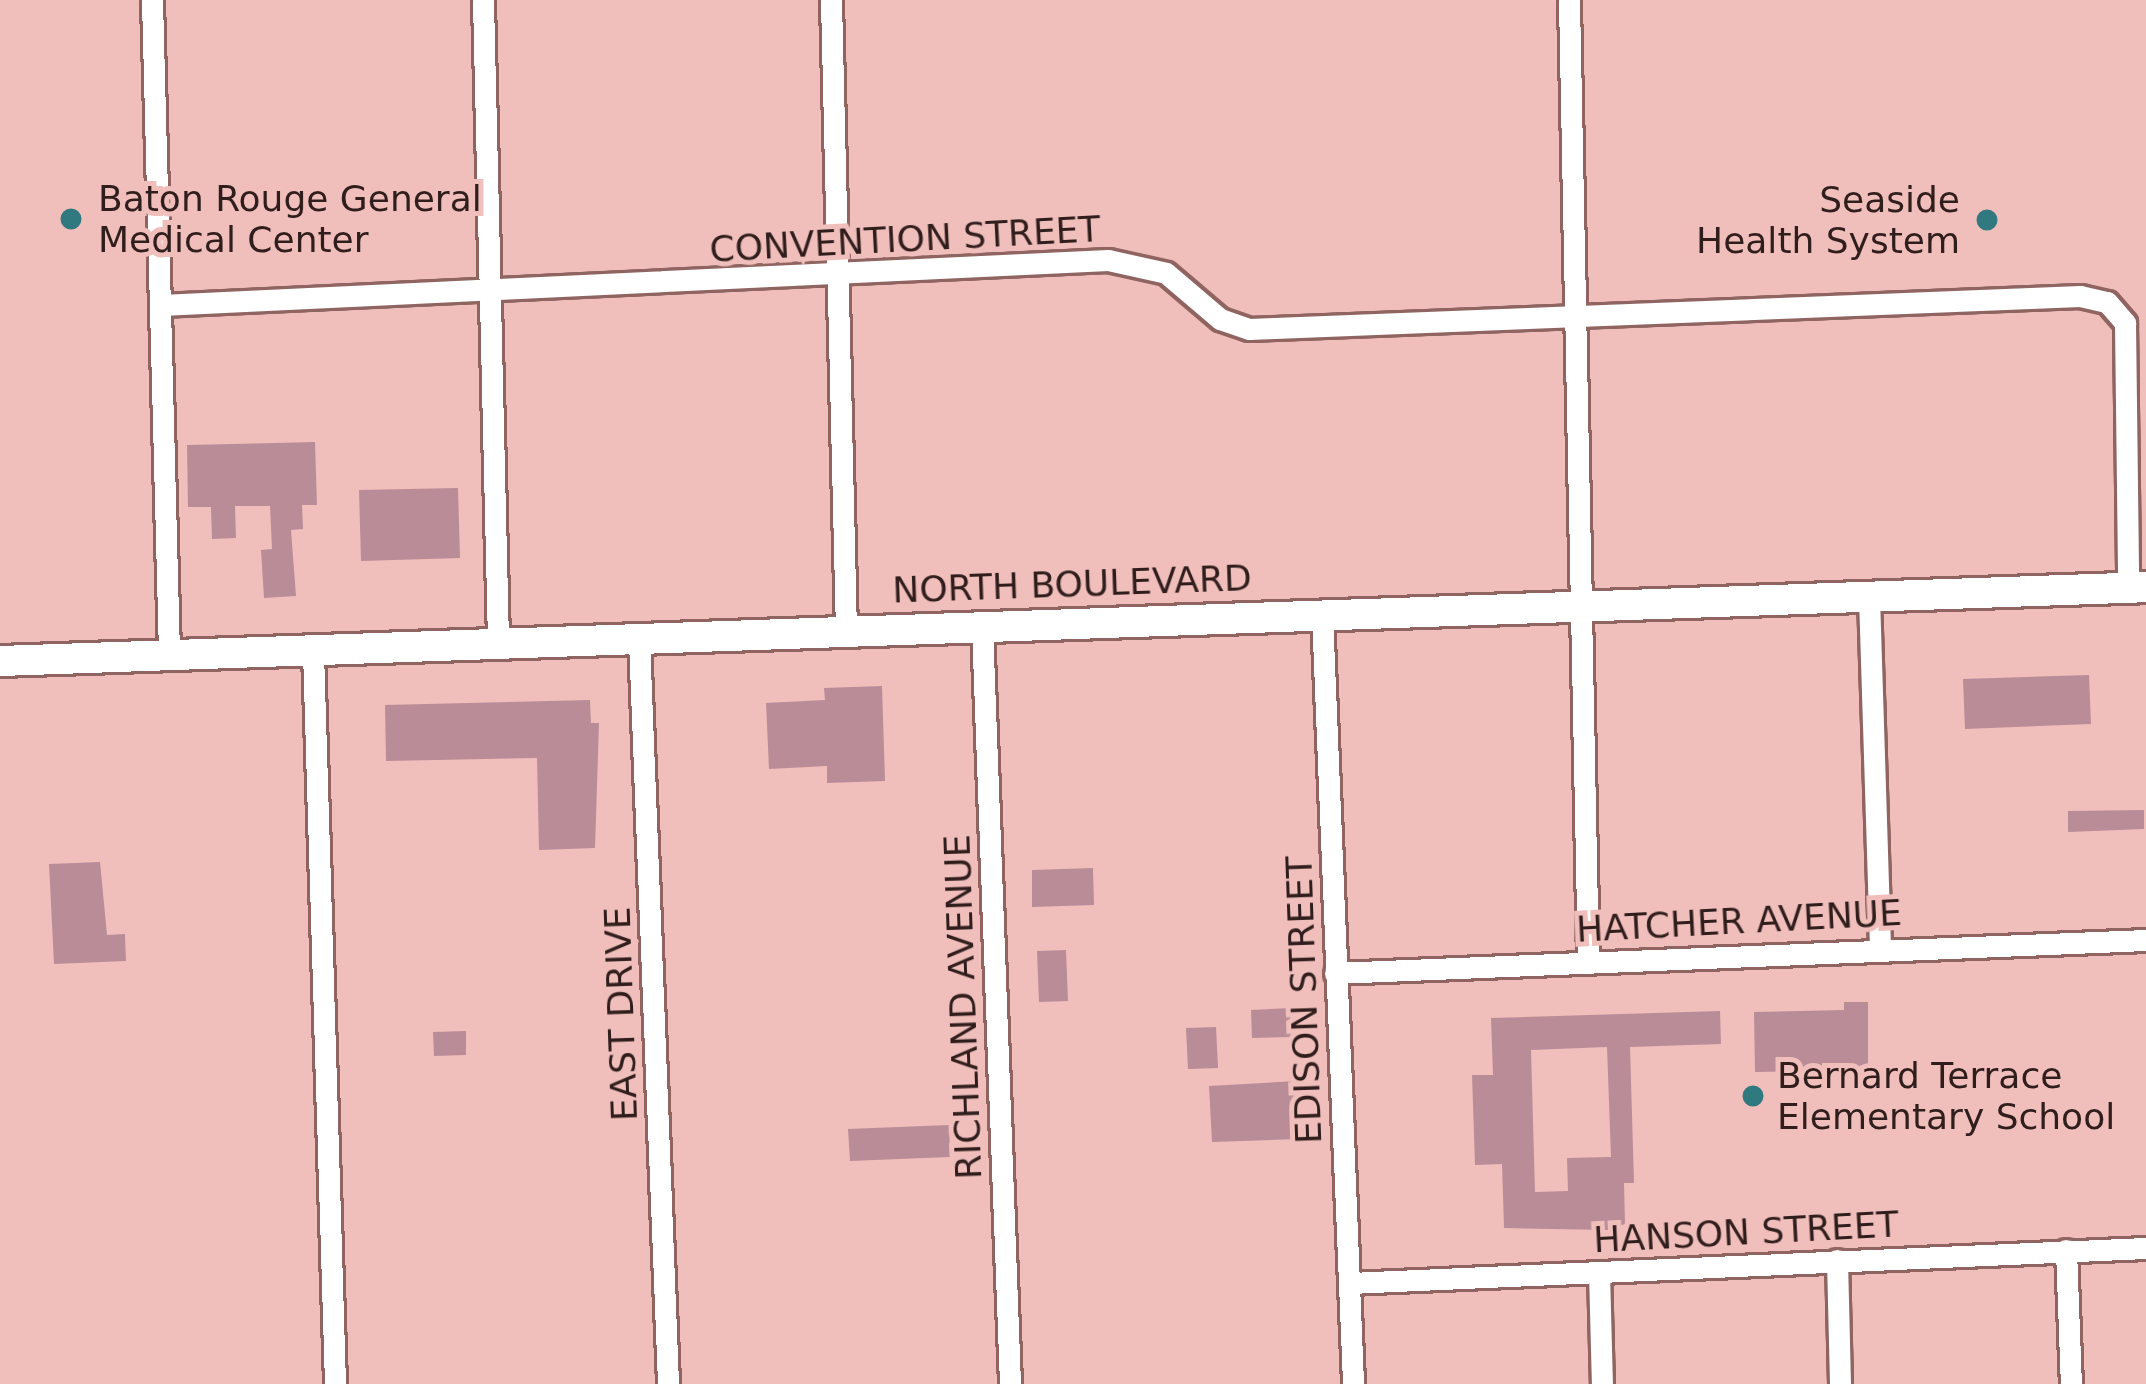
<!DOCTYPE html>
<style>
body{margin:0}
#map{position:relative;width:2146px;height:1384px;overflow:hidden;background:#f0bebb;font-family:"DejaVu Sans",sans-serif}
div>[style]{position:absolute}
.building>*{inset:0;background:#ba8c98}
.roads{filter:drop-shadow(3px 0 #8f6461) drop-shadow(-3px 0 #8f6461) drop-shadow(0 3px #8f6461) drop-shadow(0 -3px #8f6461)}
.street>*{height:21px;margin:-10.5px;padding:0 10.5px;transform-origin:10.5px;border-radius:10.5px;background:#fff}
.secondary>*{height:30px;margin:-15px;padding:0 15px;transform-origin:15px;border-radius:15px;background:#fff}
.dots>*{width:33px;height:33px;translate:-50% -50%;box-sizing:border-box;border:6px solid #f0bebb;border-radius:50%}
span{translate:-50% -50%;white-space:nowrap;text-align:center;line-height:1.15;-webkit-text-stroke:10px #f0bebb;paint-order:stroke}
.poi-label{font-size:36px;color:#301e1d}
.left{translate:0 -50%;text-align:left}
.right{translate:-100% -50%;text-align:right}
.street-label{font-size:36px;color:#301e1d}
</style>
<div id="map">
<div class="building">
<div style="clip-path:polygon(315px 442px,317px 505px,302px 505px,303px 529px,291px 530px,296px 596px,264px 598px,261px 550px,272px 549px,270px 506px,235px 506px,236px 538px,212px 539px,211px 507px,188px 507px,187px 445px)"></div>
<div style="clip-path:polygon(458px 488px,460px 558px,361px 561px,359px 490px)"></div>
<div style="clip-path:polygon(2089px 675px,2091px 724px,1965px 729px,1963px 679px)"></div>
<div style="clip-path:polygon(882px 686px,885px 781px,827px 783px,827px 766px,769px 769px,766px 703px,825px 700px,824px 688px)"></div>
<div style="clip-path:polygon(590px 700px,591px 723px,599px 723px,595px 848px,539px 850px,537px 758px,386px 761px,385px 705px)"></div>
<div style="clip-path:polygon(2144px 810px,2144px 829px,2068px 832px,2068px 811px)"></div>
<div style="clip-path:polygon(100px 862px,107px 935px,125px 934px,126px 961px,54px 964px,49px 864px)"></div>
<div style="clip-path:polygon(1093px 868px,1094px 905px,1032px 907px,1032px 870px)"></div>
<div style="clip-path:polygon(1066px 950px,1068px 1001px,1039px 1002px,1037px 951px)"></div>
<div style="clip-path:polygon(1844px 1002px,1868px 1002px,1868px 1070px,1755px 1072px,1754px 1012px,1844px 1010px)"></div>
<div style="clip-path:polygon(1290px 1008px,1291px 1037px,1252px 1038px,1251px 1010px)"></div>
<div style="clip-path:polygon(evenodd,1720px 1011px,1721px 1044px,1630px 1047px,1634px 1183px,1624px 1183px,1625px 1224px,1607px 1230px,1504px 1228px,1502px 1164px,1475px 1165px,1472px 1075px,1493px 1075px,1491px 1018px,1720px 1011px,1607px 1047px,1611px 1157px,1567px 1158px,1568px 1191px,1535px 1192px,1531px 1050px,1607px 1047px)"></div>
<div style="clip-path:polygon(1216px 1027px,1218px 1068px,1188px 1069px,1186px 1028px)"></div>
<div style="clip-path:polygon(466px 1031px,466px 1055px,434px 1056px,433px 1032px)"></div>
<div style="clip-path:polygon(1296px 1081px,1299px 1139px,1212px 1142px,1209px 1086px)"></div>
<div style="clip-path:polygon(949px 1125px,950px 1157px,850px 1161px,848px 1129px)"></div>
</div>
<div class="roads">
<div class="street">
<div style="left:152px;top:0;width:654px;rotate:88.51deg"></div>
<div style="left:483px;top:0;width:643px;rotate:88.66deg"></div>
<div style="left:831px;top:0;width:631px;rotate:88.64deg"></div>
<div style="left:1569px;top:0;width:961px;rotate:88.87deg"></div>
<div style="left:161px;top:305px;width:948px;rotate:-2.72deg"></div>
<div style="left:1108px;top:260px;width:59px;rotate:12.6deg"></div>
<div style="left:1166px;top:273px;width:71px;rotate:40.4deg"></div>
<div style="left:1220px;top:319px;width:31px;rotate:19deg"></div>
<div style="left:1249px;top:329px;width:832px;rotate:-2.27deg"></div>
<div style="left:2080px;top:296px;width:28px;rotate:13deg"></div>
<div style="left:2107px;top:302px;width:28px;rotate:49deg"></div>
<div style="left:2125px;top:323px;width:264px;rotate:89.3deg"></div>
<div style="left:1869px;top:597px;width:350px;rotate:88.2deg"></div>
<div style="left:1322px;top:614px;width:771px;rotate:87.69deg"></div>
<div style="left:982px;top:627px;width:758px;rotate:87.88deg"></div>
<div style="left:639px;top:641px;width:744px;rotate:87.76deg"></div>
<div style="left:313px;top:651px;width:733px;rotate:88.28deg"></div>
<div style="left:1335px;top:973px;width:812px;rotate:-2.33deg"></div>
<div style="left:2066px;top:1250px;width:134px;rotate:87.9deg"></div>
<div style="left:1837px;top:1260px;width:124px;rotate:88.6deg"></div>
<div style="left:1599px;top:1272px;width:112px;rotate:88.5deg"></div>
<div style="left:1350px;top:1283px;width:797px;rotate:-2.52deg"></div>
</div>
<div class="secondary">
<div style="left:0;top:661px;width:2147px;rotate:-1.97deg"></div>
</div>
</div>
<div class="dots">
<div style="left:71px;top:219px;background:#30797f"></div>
<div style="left:1987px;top:220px;background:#30797f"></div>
<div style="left:1753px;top:1096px;background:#30797f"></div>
</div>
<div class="poi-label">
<span class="left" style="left:98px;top:219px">Baton Rouge General<br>Medical Center</span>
<span class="right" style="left:1960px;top:220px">Seaside<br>Health System</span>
<span class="left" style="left:1777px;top:1096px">Bernard Terrace<br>Elementary School</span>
</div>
<div class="street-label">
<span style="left:905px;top:239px;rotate:-3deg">CONVENTION STREET</span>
<span style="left:1072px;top:584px;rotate:-2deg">NORTH BOULEVARD</span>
<span style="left:1739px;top:921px;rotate:-3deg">HATCHER AVENUE</span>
<span style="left:1304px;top:1000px;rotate:-92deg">EDISON STREET</span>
<span style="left:963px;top:1007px;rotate:-92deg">RICHLAND AVENUE</span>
<span style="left:621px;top:1014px;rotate:-92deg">EAST DRIVE</span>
<span style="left:1746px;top:1232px;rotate:-3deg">HANSON STREET</span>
</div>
</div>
